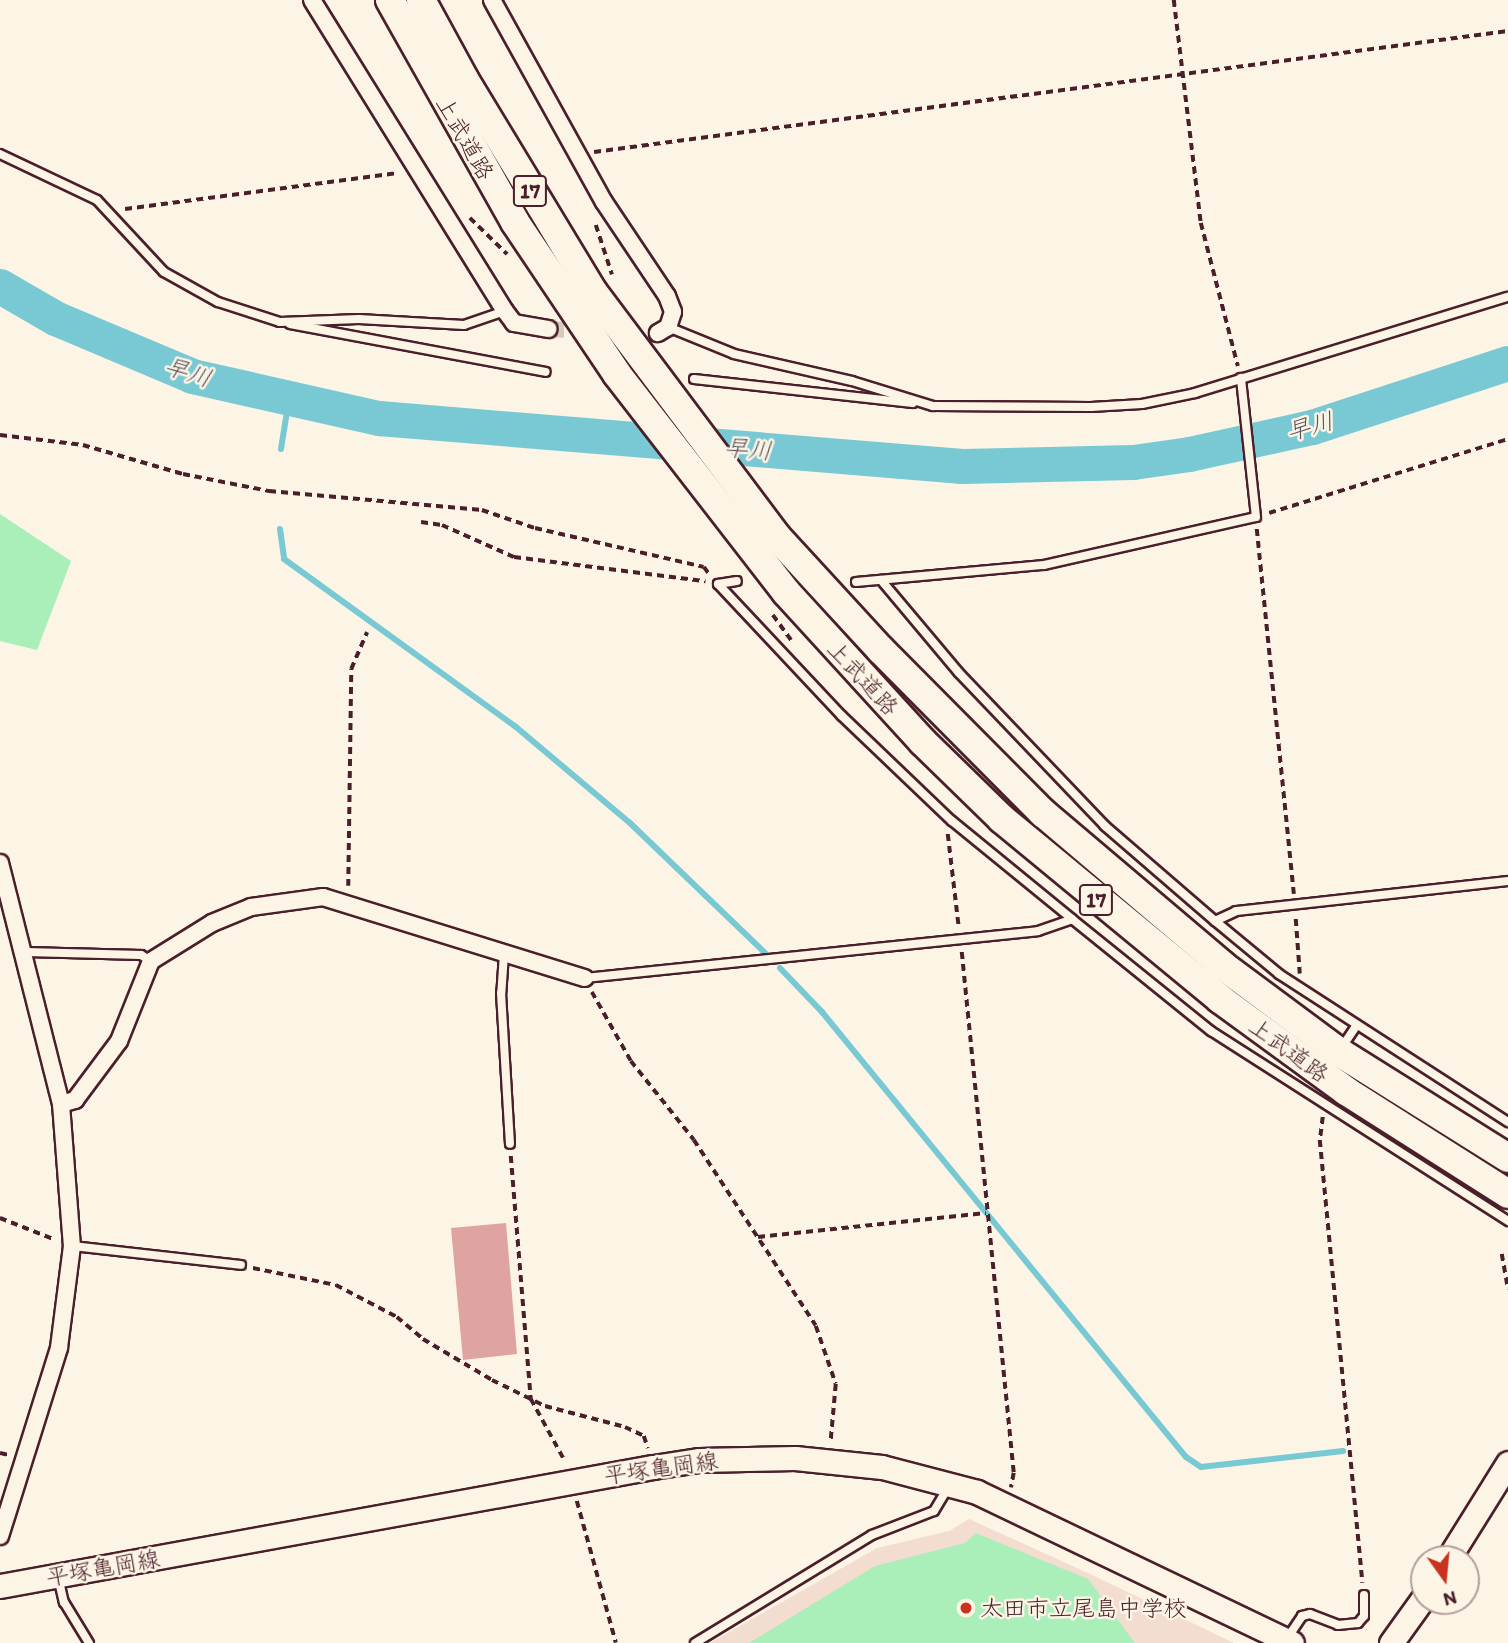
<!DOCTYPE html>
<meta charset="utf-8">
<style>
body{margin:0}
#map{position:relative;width:1508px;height:1643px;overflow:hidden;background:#fcf5e5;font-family:Itim,"Klee One",sans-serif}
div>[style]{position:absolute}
.built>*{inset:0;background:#f3ddd1}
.green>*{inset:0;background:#aaeeb9}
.stream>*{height:6px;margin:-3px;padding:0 3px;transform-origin:3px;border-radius:3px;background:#79c9d4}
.river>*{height:35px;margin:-17.5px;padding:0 17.5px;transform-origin:17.5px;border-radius:17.5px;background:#79c9d4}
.building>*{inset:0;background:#dfa4a1}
.street-tunnel>*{height:16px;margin-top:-8px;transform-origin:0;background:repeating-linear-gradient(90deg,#d8cac0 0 16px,transparent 0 24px)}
.path>*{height:3.5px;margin-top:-1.75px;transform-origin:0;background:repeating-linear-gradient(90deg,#4a1f2b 0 7px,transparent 0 12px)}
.roads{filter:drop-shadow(2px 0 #4a1f2b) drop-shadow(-2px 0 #4a1f2b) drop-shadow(0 2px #4a1f2b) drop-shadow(0 -2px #4a1f2b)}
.lane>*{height:8px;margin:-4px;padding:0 4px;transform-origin:4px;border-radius:4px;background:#fcf5e5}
.street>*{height:16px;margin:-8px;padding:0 8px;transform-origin:8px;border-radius:8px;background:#fcf5e5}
.secondary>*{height:23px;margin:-11.5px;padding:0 11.5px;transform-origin:11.5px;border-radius:11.5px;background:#fcf5e5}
.highway>*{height:28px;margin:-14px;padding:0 14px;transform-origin:14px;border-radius:14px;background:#fcf5e5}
.dots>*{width:19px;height:19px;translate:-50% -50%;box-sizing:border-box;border:4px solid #fcf5e5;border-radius:50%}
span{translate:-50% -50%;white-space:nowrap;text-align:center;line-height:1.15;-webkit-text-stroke:5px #fcf5e5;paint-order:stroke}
.shield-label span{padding:2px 5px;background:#fcf5e5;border:2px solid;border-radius:5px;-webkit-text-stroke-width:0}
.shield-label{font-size:21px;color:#4a1f2b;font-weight:700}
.street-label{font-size:23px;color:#4a1f2b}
.poi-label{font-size:23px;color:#4a1f2b}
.left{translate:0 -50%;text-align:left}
.water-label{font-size:24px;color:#58525e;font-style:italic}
.north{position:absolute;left:1410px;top:1545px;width:70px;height:70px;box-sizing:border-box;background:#fcf5e5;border:2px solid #b59f9b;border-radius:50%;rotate:165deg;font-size:19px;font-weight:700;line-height:28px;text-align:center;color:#4a1f2b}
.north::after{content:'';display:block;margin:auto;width:24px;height:32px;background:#c8321e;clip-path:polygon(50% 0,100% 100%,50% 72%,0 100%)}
</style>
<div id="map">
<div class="built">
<div style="clip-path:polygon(969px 1519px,1090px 1574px,1234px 1643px,710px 1643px,877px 1548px,949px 1531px)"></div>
</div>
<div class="green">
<div style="clip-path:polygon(0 514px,71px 561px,37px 650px,0 641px)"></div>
<div style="clip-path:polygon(976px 1533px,1088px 1579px,1135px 1643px,749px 1643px,875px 1566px,965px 1543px)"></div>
</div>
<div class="stream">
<div style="left:281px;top:449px;width:51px;rotate:-80.9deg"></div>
<div style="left:280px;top:529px;width:30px;rotate:82deg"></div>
<div style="left:284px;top:559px;width:286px;rotate:35.9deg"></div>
<div style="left:516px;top:727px;width:149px;rotate:40.1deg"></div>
<div style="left:630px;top:823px;width:189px;rotate:43.9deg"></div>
<div style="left:780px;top:968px;width:61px;rotate:46.3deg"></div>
<div style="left:822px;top:1012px;width:575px;rotate:50.72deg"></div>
<div style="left:1186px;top:1457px;width:18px;rotate:34deg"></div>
<div style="left:1201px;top:1467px;width:143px;rotate:-6.4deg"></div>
</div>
<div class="river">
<div style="left:0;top:286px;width:64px;rotate:30.2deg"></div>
<div style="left:55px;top:318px;width:149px;rotate:22.9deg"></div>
<div style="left:192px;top:376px;width:192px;rotate:12.7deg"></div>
<div style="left:379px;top:418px;width:585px;rotate:4.71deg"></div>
<div style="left:962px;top:466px;width:171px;rotate:-1.3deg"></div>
<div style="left:1133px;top:462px;width:57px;rotate:-8.1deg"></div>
<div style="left:1189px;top:454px;width:126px;rotate:-12.4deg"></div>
<div style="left:1312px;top:427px;width:206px;rotate:-18.1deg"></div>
</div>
<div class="building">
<div style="clip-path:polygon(506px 1223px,517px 1354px,463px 1360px,451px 1228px)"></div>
</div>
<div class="street-tunnel">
<div style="left:548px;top:329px;width:42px;rotate:2.7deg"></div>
</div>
<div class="path">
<div style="left:1174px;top:0;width:225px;rotate:83.1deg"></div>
<div style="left:1201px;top:223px;width:148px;rotate:75.5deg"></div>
<div style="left:594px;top:152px;width:922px;rotate:-7.54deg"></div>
<div style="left:125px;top:209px;width:275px;rotate:-7.5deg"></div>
<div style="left:470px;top:218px;width:52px;rotate:44.2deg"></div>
<div style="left:596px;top:225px;width:52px;rotate:71.9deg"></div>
<div style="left:0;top:435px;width:84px;rotate:6.9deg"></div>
<div style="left:83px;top:445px;width:104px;rotate:16.2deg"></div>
<div style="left:183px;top:474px;width:88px;rotate:11.2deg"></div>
<div style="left:269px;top:491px;width:214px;rotate:5.1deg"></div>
<div style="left:482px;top:510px;width:56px;rotate:18.8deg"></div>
<div style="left:535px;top:528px;width:173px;rotate:13deg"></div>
<div style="left:704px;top:567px;width:9px;rotate:54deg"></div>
<div style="left:1269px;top:513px;width:250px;rotate:-17.2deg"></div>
<div style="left:421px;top:522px;width:21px;rotate:8deg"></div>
<div style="left:442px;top:525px;width:79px;rotate:24deg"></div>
<div style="left:514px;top:557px;width:193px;rotate:7.2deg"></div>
<div style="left:1257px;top:529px;width:367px;rotate:84.2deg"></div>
<div style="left:773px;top:615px;width:31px;rotate:54deg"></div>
<div style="left:948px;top:834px;width:94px;rotate:83.3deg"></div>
<div style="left:348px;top:886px;width:217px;rotate:-89.2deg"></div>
<div style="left:351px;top:669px;width:40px;rotate:-66.6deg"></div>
<div style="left:1296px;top:919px;width:55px;rotate:85.8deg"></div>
<div style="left:962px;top:952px;width:524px;rotate:84.3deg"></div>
<div style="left:1014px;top:1473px;width:15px;rotate:101deg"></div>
<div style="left:592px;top:992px;width:79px;rotate:60.5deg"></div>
<div style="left:631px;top:1061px;width:101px;rotate:51.4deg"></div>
<div style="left:694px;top:1140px;width:222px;rotate:56.7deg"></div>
<div style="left:816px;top:1326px;width:61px;rotate:71deg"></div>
<div style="left:836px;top:1384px;width:56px;rotate:95.1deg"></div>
<div style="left:1323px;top:1117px;width:23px;rotate:97deg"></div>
<div style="left:1320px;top:1140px;width:445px;rotate:84.5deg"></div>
<div style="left:511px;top:1156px;width:244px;rotate:85.3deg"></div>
<div style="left:531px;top:1399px;width:71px;rotate:61.3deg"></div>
<div style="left:0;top:1218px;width:57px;rotate:21.6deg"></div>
<div style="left:758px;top:1237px;width:229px;rotate:-6deg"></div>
<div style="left:1502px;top:1254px;width:36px;rotate:80deg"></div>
<div style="left:253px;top:1268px;width:85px;rotate:11.6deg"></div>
<div style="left:336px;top:1285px;width:69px;rotate:27.7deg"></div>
<div style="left:397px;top:1317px;width:34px;rotate:40deg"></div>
<div style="left:423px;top:1339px;width:80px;rotate:30.7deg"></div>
<div style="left:492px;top:1380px;width:59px;rotate:26.1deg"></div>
<div style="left:545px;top:1406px;width:83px;rotate:14.7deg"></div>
<div style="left:625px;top:1427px;width:21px;rotate:25deg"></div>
<div style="left:644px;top:1436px;width:13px;rotate:72deg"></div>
<div style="left:0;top:1453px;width:9px;rotate:13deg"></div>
<div style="left:577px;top:1501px;width:147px;rotate:74.6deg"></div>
</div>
<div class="roads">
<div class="lane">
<div style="left:0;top:154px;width:107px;rotate:25.4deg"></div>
<div style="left:97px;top:200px;width:98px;rotate:47.1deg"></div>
<div style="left:164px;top:272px;width:62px;rotate:29.1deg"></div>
<div style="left:218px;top:302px;width:65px;rotate:17.9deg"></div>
<div style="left:280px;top:322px;width:79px;rotate:-2.2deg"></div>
<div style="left:359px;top:319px;width:105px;rotate:3.3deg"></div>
<div style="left:464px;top:325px;width:43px;rotate:-18.9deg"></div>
<div style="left:290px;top:324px;width:260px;rotate:10.6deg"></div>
<div style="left:668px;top:327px;width:71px;rotate:22.2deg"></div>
<div style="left:734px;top:354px;width:121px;rotate:12.9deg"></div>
<div style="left:852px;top:381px;width:85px;rotate:17.2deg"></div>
<div style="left:933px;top:406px;width:158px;rotate:0.4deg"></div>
<div style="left:1091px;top:407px;width:51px;rotate:-3.4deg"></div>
<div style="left:1142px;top:404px;width:54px;rotate:-11.7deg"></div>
<div style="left:1195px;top:393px;width:327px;rotate:-17.1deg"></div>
<div style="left:694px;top:379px;width:220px;rotate:6.3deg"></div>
<div style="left:881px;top:580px;width:121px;rotate:50deg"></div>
<div style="left:959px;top:673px;width:211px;rotate:46.3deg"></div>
<div style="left:1105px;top:826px;width:145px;rotate:40.8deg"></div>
<div style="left:1215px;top:921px;width:83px;rotate:39.6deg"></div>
<div style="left:1279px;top:974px;width:273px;rotate:32.9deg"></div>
<div style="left:856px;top:582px;width:189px;rotate:-5.2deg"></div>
<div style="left:1044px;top:565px;width:217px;rotate:-12.8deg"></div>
<div style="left:1256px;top:517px;width:140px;rotate:-96.2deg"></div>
<div style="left:718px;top:584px;width:181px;rotate:46.8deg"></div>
<div style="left:842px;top:716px;width:152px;rotate:43.7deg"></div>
<div style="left:952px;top:821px;width:155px;rotate:39.2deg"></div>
<div style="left:1072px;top:919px;width:179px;rotate:38.9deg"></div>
<div style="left:1211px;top:1031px;width:353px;rotate:32.6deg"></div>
<div style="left:718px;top:584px;width:19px;rotate:-9deg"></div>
<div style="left:1215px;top:921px;width:23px;rotate:-25deg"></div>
<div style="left:1236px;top:911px;width:274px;rotate:-6.3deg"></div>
<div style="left:26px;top:952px;width:115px;rotate:1.5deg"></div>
<div style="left:141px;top:955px;width:12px;rotate:31deg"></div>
<div style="left:504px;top:954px;width:39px;rotate:94deg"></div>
<div style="left:501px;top:993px;width:151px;rotate:86.6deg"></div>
<div style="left:585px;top:978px;width:455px;rotate:-5.9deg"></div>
<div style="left:1038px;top:931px;width:36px;rotate:-19deg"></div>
<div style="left:1342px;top:1047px;width:25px;rotate:-56deg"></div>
<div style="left:72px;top:1246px;width:170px;rotate:6.4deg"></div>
<div style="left:58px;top:1577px;width:26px;rotate:77deg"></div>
<div style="left:64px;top:1602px;width:48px;rotate:58.6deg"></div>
<div style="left:1288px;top:1637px;width:25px;rotate:-56deg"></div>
<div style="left:1302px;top:1616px;width:8px;rotate:-14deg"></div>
<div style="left:1310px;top:1614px;width:30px;rotate:21deg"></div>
<div style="left:1338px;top:1625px;width:20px;rotate:-6deg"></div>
<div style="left:1358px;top:1623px;width:9px;rotate:-49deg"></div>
<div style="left:1364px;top:1616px;width:21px;rotate:-90deg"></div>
<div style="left:695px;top:1643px;width:207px;rotate:-31.4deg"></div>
<div style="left:872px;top:1535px;width:66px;rotate:-21.2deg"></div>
<div style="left:934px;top:1511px;width:29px;rotate:-59deg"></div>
</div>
<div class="street">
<div style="left:312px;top:0;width:366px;rotate:58.2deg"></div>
<div style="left:505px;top:311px;width:15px;rotate:53deg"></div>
<div style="left:514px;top:323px;width:35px;rotate:10deg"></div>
<div style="left:492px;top:0;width:231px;rotate:61deg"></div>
<div style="left:604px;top:202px;width:113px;rotate:56.2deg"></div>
<div style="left:667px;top:296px;width:17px;rotate:69deg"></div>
<div style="left:673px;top:312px;width:16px;rotate:108deg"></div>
<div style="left:668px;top:327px;width:12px;rotate:149deg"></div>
<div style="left:0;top:863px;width:249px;rotate:75.8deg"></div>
<div style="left:61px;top:1104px;width:142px;rotate:85.6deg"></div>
<div style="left:72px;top:1246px;width:103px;rotate:97.3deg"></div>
<div style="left:59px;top:1348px;width:197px;rotate:107.4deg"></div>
<div style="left:61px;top:1104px;width:15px;rotate:-16deg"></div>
<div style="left:75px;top:1100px;width:74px;rotate:-53.3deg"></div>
<div style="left:119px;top:1041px;width:86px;rotate:-68.2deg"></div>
<div style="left:151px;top:961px;width:72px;rotate:-31.9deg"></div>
<div style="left:212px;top:923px;width:42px;rotate:-22.3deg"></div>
<div style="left:251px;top:907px;width:73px;rotate:-7.9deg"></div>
<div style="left:323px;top:897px;width:274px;rotate:17.2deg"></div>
</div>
<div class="secondary">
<div style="left:1448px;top:1559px;width:113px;rotate:-58deg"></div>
<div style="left:0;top:1586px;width:664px;rotate:-10.33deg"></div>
<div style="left:653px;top:1467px;width:47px;rotate:-8.7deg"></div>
<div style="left:699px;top:1460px;width:96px;rotate:-1.2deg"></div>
<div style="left:795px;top:1458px;width:87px;rotate:5.9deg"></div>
<div style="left:882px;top:1467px;width:98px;rotate:14.7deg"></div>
<div style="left:977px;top:1492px;width:349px;rotate:25.6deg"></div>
<div style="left:1391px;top:1643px;width:57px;rotate:-54.3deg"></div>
</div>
<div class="highway">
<div style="left:390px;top:0;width:255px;rotate:60.6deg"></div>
<div style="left:515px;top:222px;width:183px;rotate:56.1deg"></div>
<div style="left:617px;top:374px;width:276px;rotate:52.2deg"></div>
<div style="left:786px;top:592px;width:203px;rotate:47.6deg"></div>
<div style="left:923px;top:742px;width:110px;rotate:44.3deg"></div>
<div style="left:1002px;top:819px;width:283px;rotate:39.5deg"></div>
<div style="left:1220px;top:999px;width:156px;rotate:36.1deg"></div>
<div style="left:1346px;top:1091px;width:192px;rotate:32.4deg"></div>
<div style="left:421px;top:0;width:90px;rotate:61.4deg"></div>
<div style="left:464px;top:79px;width:249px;rotate:58.8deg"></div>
<div style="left:593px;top:292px;width:306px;rotate:53.1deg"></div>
<div style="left:777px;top:537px;width:154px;rotate:47.4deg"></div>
<div style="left:881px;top:650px;width:230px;rotate:45.2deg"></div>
<div style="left:1043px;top:813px;width:235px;rotate:40.3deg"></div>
<div style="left:1222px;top:965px;width:146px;rotate:36.6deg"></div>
<div style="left:1339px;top:1052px;width:199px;rotate:32.1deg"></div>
</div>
</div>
<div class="dots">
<div style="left:966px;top:1608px;background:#c8321e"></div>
</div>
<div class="shield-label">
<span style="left:530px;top:191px">17</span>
<span style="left:1096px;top:900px">17</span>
</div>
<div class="street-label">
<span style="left:465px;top:138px;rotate:60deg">上武道路</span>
<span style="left:863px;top:678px;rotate:47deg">上武道路</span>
<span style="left:1289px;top:1050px;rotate:36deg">上武道路</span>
<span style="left:661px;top:1468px;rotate:-8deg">平塚亀岡線</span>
<span style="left:103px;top:1568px;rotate:-10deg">平塚亀岡線</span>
</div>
<div class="poi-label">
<span class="left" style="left:980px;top:1608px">太田市立尾島中学校</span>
</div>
<div class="water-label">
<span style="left:188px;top:372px;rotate:18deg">早川</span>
<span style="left:1310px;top:426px;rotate:-15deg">早川</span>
<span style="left:748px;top:449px;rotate:5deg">早川</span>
</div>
<div class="north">N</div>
</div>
